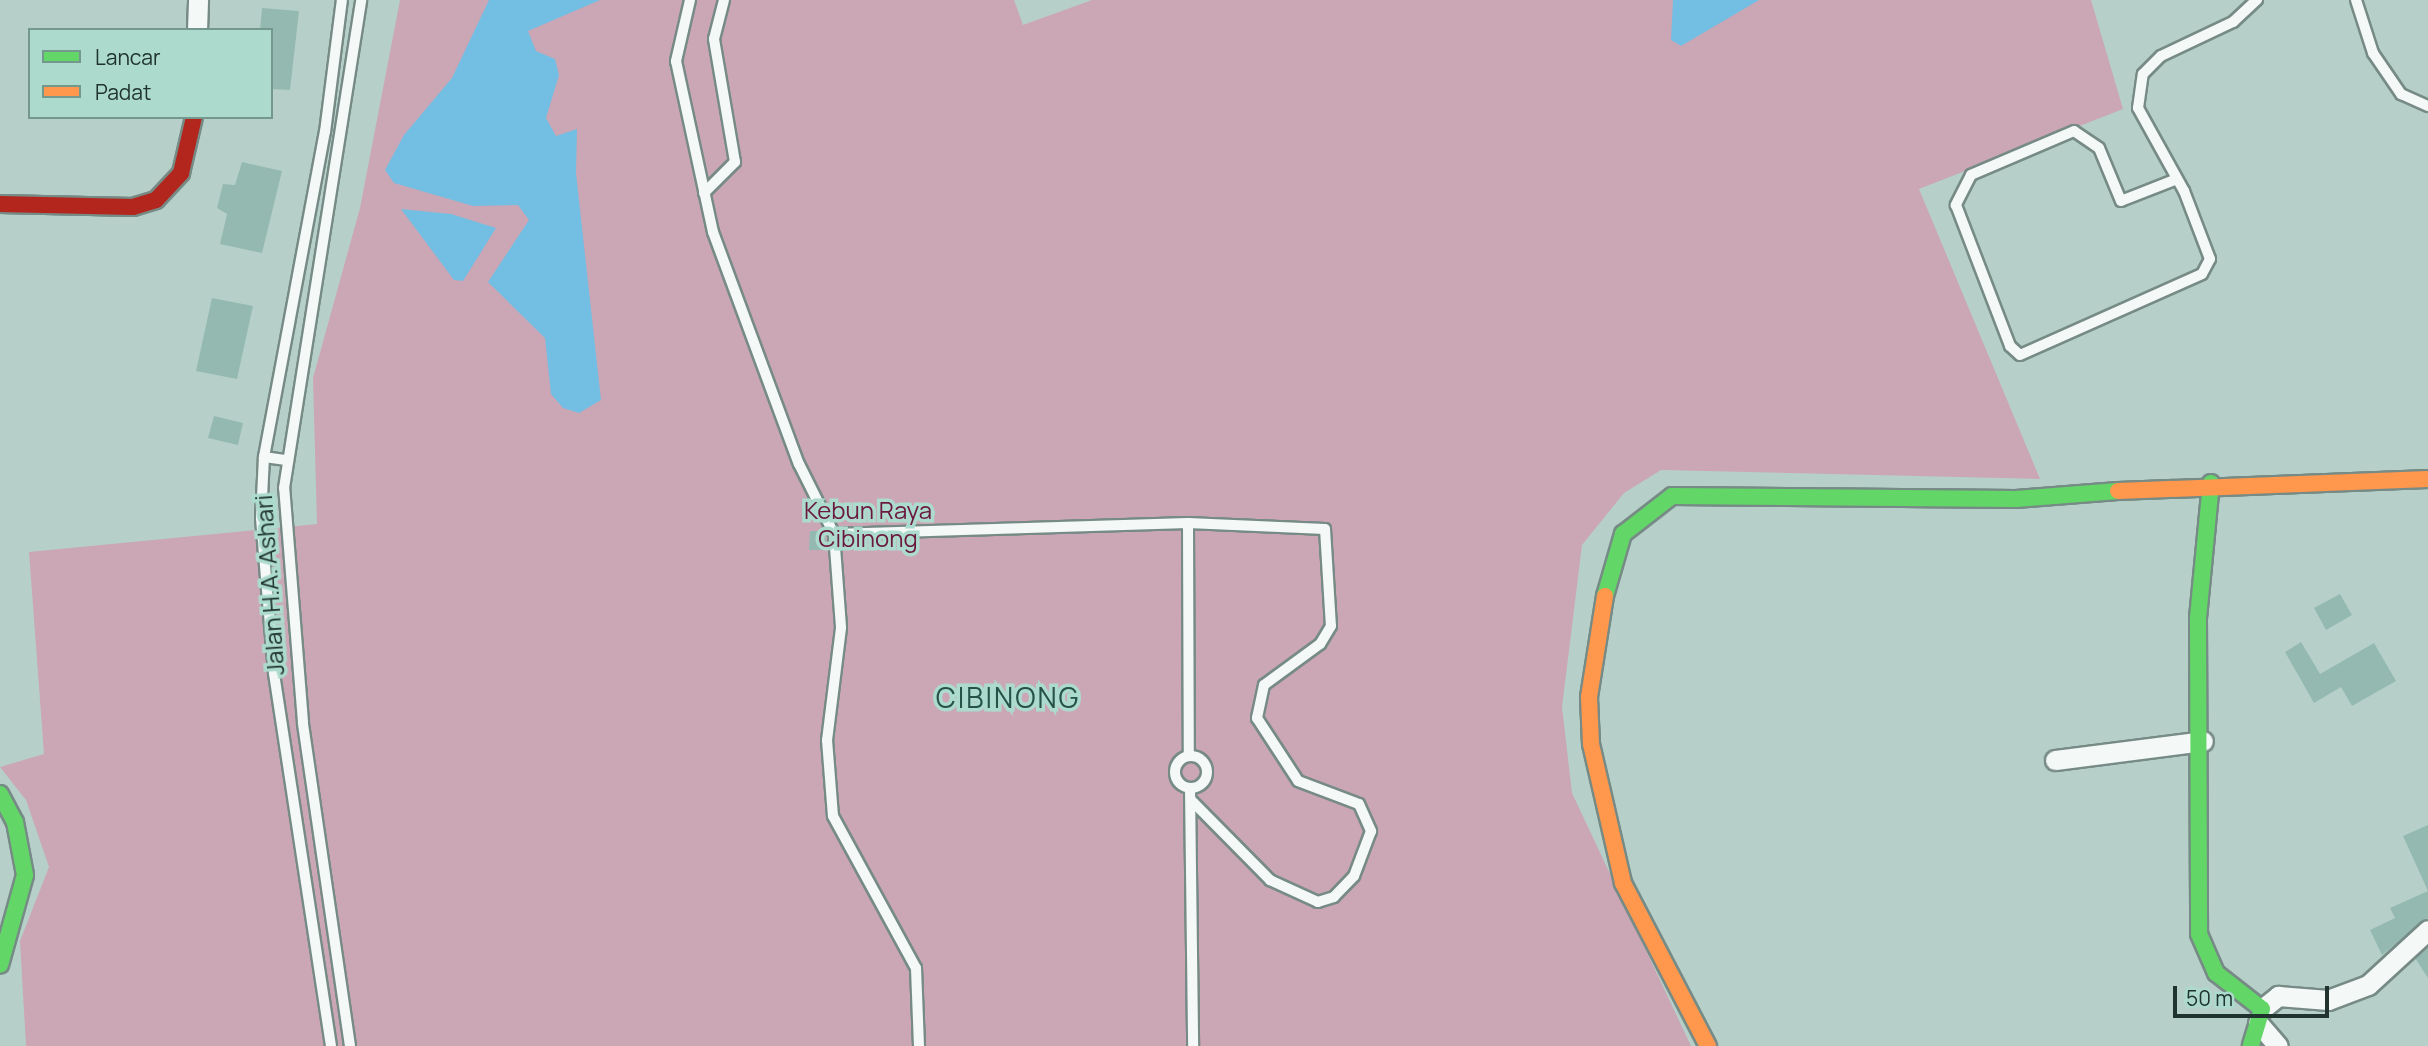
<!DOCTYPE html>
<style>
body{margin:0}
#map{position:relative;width:2428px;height:1046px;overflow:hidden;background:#b6d0c9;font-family:Manrope,sans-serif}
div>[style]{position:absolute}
.green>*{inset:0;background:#cba6b5}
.water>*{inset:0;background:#73bee3}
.building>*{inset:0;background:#94b9b1}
.roads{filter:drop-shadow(2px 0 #778b86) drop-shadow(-2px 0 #778b86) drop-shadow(0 2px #778b86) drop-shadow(0 -2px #778b86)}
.lane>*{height:10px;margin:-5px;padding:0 5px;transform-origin:5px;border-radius:5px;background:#f4f8f7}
.lane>.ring{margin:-5px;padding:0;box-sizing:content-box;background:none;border:10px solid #f4f8f7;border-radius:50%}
.street>*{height:19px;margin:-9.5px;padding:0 9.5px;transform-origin:9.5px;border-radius:9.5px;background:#f4f8f7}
.fast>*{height:16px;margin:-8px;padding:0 8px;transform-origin:8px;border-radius:8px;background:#63d668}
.slow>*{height:16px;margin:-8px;padding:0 8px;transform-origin:8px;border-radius:8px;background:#ff974d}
.jam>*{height:16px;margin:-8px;padding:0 8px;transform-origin:8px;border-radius:8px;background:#b3261e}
span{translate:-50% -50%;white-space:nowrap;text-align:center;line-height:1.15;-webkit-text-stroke:7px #acdbce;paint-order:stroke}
.park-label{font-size:24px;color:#6b183e}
.street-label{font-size:24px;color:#20332e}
.quarter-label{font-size:28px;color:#265248;letter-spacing:2px}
.legend{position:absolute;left:28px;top:28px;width:245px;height:91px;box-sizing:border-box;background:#acdbce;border:2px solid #74988e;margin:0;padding:9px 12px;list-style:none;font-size:21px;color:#20332e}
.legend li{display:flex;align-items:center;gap:14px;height:35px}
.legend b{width:35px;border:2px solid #74988e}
.scale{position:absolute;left:2173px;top:986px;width:156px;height:32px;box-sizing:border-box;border:4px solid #20332e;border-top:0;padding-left:9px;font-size:21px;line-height:24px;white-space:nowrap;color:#20332e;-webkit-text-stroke:5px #acdbce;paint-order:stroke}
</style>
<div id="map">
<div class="green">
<div style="clip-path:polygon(400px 0,1014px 0,1023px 25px,1092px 0,2091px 0,2123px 109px,1919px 189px,2040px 479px,1661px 470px,1624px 493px,1582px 545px,1562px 707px,1572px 793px,1691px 1046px,26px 1046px,20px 941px,49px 867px,26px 800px,0 767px,44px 754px,29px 552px,317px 524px,313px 378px,360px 208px)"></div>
</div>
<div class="water">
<div style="clip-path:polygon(489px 0,600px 0,528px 31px,536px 51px,555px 59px,559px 75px,546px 118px,556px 136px,577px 129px,576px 173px,601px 400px,579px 413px,563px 408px,551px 394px,545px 338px,488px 282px,529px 220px,518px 205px,473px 206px,394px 183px,385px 170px,404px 135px,452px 78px)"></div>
<div style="clip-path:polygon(1673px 0,1759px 0,1681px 46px,1671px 40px)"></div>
<div style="clip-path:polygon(401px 209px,451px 214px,496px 228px,463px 281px,454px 280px)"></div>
</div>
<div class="building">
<div style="clip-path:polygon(262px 8px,299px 11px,290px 90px,271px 89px,271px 30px,260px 30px)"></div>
<div style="clip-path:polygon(242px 162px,282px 171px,262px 253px,220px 244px,227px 214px,217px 208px,223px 184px,235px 185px)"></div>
<div style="clip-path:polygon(212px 298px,253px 306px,237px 379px,196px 371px)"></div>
<div style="clip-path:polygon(214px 416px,243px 423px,238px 445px,208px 438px)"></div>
<div style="clip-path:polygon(810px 531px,824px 531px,828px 550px,809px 550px)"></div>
<div style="clip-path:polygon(2340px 594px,2352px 615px,2326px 630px,2314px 608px)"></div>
<div style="clip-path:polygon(2301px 642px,2320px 674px,2374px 643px,2396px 681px,2352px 706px,2341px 687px,2314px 703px,2285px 652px)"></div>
<div style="clip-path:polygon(2428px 825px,2428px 918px,2382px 955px,2370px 930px,2395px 918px,2390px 908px,2428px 891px,2403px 836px)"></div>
<div style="clip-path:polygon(2428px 947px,2428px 978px,2415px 958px)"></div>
</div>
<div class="roads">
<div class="lane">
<div style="left:690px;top:0;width:63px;rotate:102.9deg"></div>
<div style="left:676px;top:61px;width:175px;rotate:77.8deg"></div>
<div style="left:713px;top:232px;width:247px;rotate:69.7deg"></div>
<div style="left:799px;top:464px;width:78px;rotate:63.4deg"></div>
<div style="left:834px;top:534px;width:94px;rotate:85.7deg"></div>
<div style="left:841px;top:628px;width:113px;rotate:97.1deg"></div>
<div style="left:827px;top:740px;width:76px;rotate:85.5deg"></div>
<div style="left:833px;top:816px;width:173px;rotate:61.4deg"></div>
<div style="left:916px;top:968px;width:78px;rotate:87.8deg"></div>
<div style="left:2356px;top:0;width:56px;rotate:72.2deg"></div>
<div style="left:2373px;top:53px;width:50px;rotate:55.7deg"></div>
<div style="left:2401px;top:94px;width:30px;rotate:24deg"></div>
<div style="left:2177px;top:179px;width:60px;rotate:158.6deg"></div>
<div style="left:2121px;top:201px;width:57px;rotate:-112.5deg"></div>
<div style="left:2099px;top:148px;width:30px;rotate:-146deg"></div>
<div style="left:2074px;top:131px;width:112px;rotate:156.9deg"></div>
<div style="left:1971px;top:175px;width:34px;rotate:117deg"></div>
<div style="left:1956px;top:205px;width:151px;rotate:69deg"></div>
<div style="left:2010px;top:346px;width:13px;rotate:42deg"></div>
<div style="left:2020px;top:355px;width:199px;rotate:-24deg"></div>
<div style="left:2202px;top:274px;width:17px;rotate:-62deg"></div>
<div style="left:2210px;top:259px;width:73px;rotate:-110.9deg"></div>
<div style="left:2184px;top:191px;width:95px;rotate:-119deg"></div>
<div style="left:2138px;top:108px;width:34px;rotate:-82deg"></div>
<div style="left:2143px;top:74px;width:25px;rotate:-45deg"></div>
<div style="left:2161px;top:56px;width:80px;rotate:-25.3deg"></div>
<div style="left:2233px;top:22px;width:33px;rotate:-43deg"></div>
<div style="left:704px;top:193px;width:44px;rotate:-45deg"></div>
<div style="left:735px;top:162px;width:125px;rotate:-99.7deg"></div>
<div style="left:714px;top:39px;width:40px;rotate:-75.6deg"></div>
<div style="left:264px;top:457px;width:21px;rotate:8deg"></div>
<div style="left:1188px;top:523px;width:137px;rotate:2.5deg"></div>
<div style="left:1325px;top:529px;width:97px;rotate:86.5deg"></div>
<div style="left:1331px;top:626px;width:21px;rotate:121deg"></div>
<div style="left:1320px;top:644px;width:69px;rotate:143.8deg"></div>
<div style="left:1264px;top:685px;width:34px;rotate:102deg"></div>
<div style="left:1257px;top:718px;width:75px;rotate:56.9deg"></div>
<div style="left:1298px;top:781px;width:65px;rotate:20.7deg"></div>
<div style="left:1359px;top:804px;width:30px;rotate:66deg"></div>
<div style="left:1371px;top:831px;width:48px;rotate:110.7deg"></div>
<div style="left:1354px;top:876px;width:29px;rotate:134deg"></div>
<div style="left:1334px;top:897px;width:17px;rotate:163deg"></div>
<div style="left:1318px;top:902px;width:53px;rotate:-155.4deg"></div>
<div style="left:1270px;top:880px;width:111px;rotate:-134.6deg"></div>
<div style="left:834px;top:534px;width:354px;rotate:-1.8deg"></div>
<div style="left:1188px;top:523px;width:233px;rotate:89.8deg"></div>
<div class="ring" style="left:1175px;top:756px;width:22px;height:22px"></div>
<div style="left:1190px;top:788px;width:258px;rotate:89.3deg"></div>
<div style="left:331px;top:1046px;width:377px;rotate:-98.7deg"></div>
<div style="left:274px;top:673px;width:156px;rotate:-94.8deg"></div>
<div style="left:261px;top:518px;width:61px;rotate:-87.2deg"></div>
<div style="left:264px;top:457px;width:331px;rotate:-79.4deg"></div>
<div style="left:325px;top:132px;width:133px;rotate:-82.7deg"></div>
<div style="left:350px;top:1046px;width:327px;rotate:-98.3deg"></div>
<div style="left:303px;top:722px;width:235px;rotate:-94.6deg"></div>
<div style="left:284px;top:488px;width:494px;rotate:-81deg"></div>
</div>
<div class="street">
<div style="left:197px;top:30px;width:30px;rotate:-88deg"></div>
<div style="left:2055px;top:760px;width:149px;rotate:-7.3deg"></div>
<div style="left:2262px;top:1009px;width:21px;rotate:-39deg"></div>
<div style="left:2278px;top:996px;width:50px;rotate:4.6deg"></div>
<div style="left:2328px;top:1000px;width:43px;rotate:-20.6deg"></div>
<div style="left:2368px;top:985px;width:81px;rotate:-42.5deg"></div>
<div style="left:2258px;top:1023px;width:30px;rotate:49deg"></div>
</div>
<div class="fast">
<div style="left:2211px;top:483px;width:136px;rotate:95.5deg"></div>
<div style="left:2198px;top:618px;width:316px;rotate:89.8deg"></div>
<div style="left:2199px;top:934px;width:43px;rotate:66.4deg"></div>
<div style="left:2216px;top:973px;width:58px;rotate:38deg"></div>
<div style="left:2262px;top:1009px;width:39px;rotate:107deg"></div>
<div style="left:1605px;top:596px;width:65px;rotate:-73.8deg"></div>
<div style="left:1623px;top:534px;width:62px;rotate:-37.8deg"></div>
<div style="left:1672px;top:496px;width:344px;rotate:0.5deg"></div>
<div style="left:2016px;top:499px;width:102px;rotate:-4.5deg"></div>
<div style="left:0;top:794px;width:32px;rotate:62deg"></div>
<div style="left:15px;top:822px;width:54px;rotate:79.3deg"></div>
<div style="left:25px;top:875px;width:93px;rotate:105.5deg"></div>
</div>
<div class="slow">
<div style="left:2118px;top:491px;width:310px;rotate:-2.2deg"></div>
<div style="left:1605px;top:596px;width:102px;rotate:99deg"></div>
<div style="left:1589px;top:697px;width:47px;rotate:87.6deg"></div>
<div style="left:1591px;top:744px;width:143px;rotate:77deg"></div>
<div style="left:1623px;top:883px;width:184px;rotate:62.5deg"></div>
</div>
<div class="jam">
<div style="left:0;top:204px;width:133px;rotate:1.3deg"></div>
<div style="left:133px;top:207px;width:24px;rotate:-17deg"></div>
<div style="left:156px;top:200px;width:37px;rotate:-47deg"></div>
<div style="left:181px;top:173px;width:57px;rotate:-76.9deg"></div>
</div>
</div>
<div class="park-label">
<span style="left:868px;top:524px">Kebun Raya<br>Cibinong</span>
</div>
<div class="street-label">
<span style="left:269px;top:585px;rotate:-94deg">Jalan H.A. Ashari</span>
</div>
<div class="quarter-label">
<span style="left:1008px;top:697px">CIBINONG</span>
</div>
<ul class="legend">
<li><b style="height:9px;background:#63d668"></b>Lancar</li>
<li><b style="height:9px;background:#ff974d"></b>Padat</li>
</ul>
<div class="scale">50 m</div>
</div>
